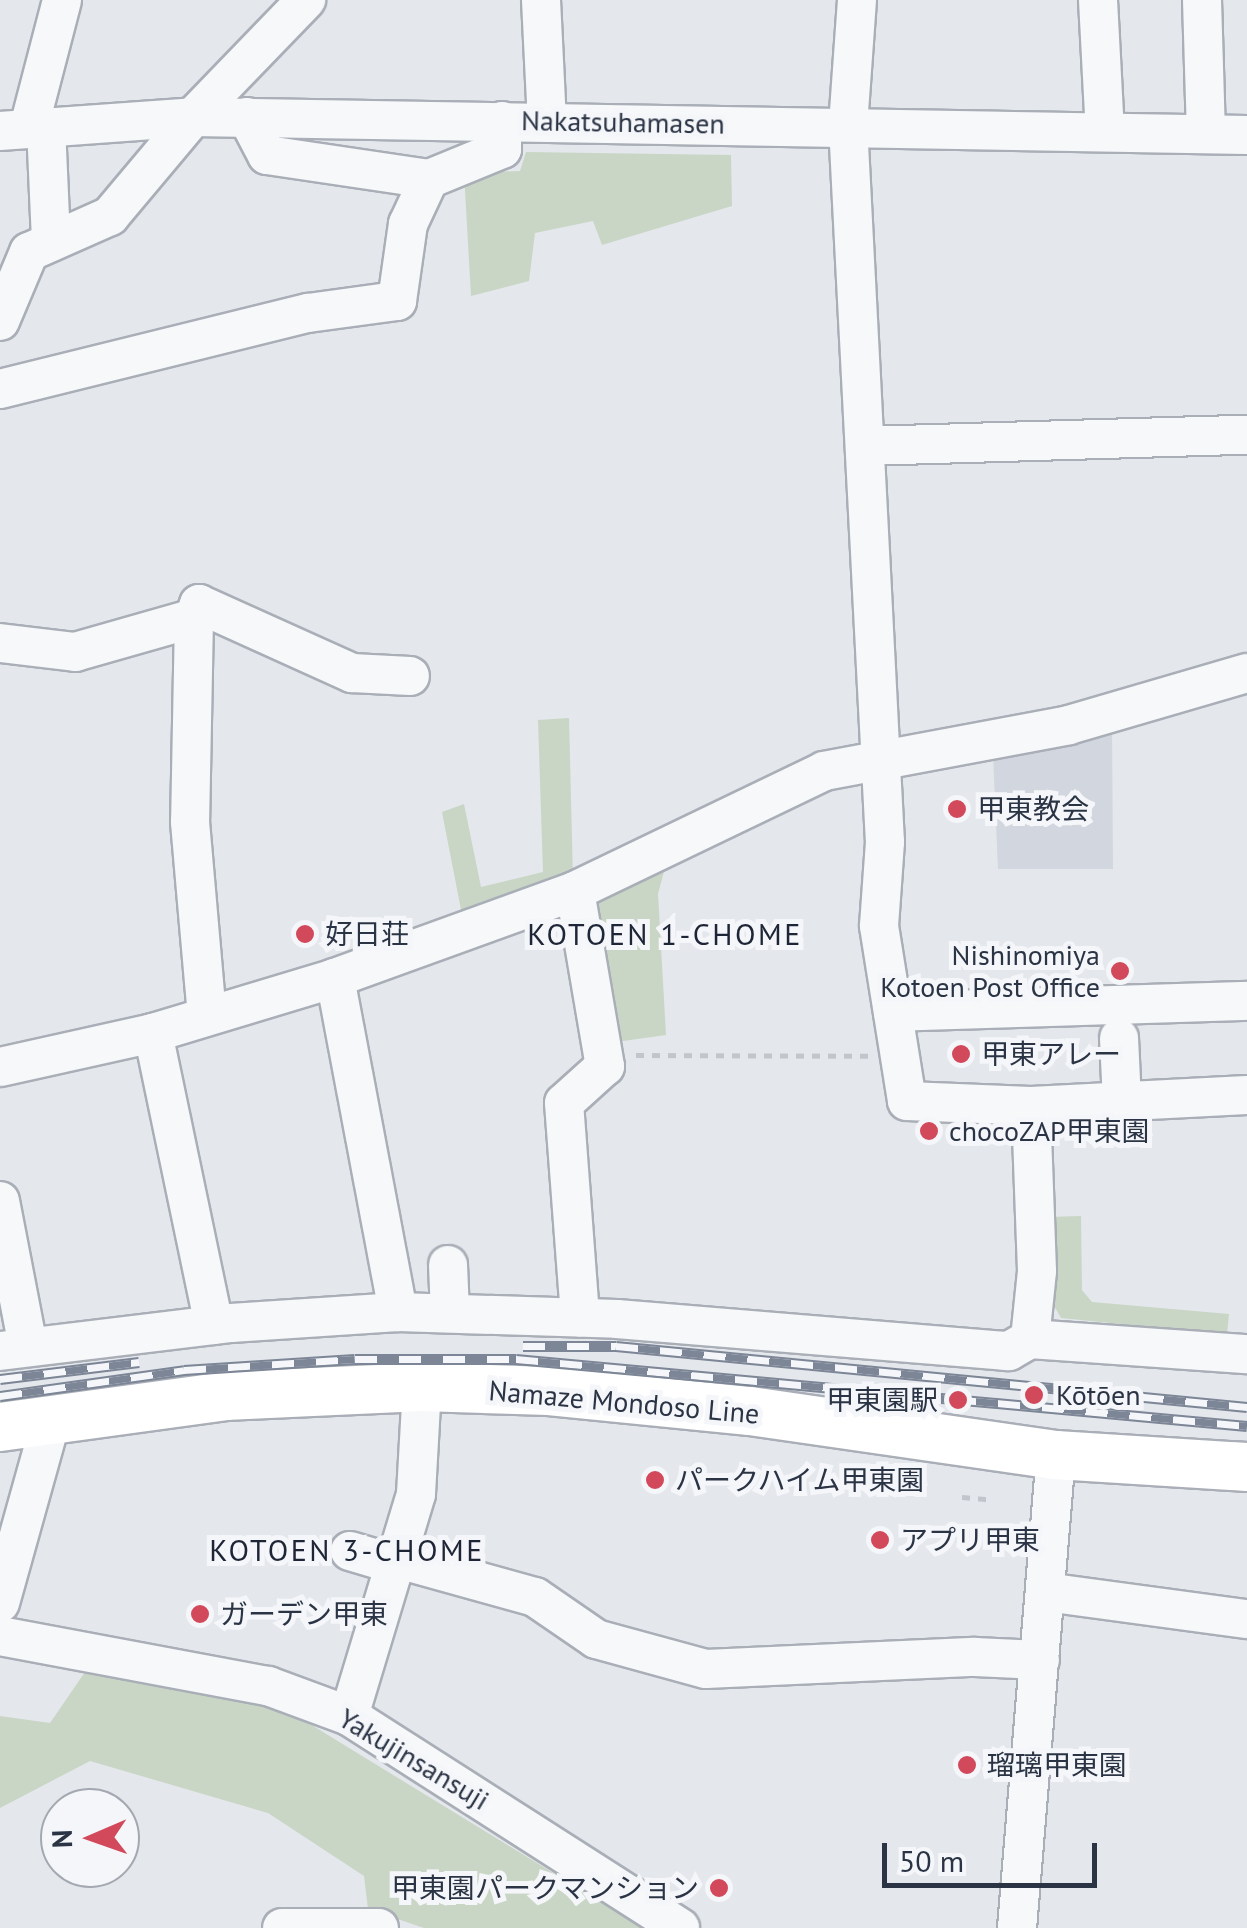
<!DOCTYPE html>
<meta charset="utf-8">
<style>
body{margin:0}
#map{position:relative;width:1247px;height:1928px;overflow:hidden;background:#e4e7ec;font-family:"PT Sans","Noto Sans JP",sans-serif}
div>[style]{position:absolute}
.built>*{inset:0;background:#d2d6de}
.green>*{inset:0;background:#c9d6c5}
.path>*{height:5px;margin-top:-2.5px;transform-origin:0;background:repeating-linear-gradient(90deg,#c2c5cb 0 8px,transparent 0 16px)}
.roads{filter:drop-shadow(2px 0 #a9aeb7) drop-shadow(-2px 0 #a9aeb7) drop-shadow(0 2px #a9aeb7) drop-shadow(0 -2px #a9aeb7)}
.minor>*{height:38px;margin:-19px;padding:0 19px;transform-origin:19px;border-radius:19px;background:#f7f8fa}
.major>*{height:48px;margin:-24px;padding:0 24px;transform-origin:24px;border-radius:24px;background:#fff}
.rail>*{height:11px;margin-top:-5.5px;transform-origin:0;background:repeating-linear-gradient(90deg,#f4f6f9 0 22px,#7d8696 0 44px);box-sizing:border-box;border-block:2px solid #7d8696}
.dots>*{width:28px;height:28px;translate:-50% -50%;box-sizing:border-box;border:5px solid #f4f6f9;border-radius:50%}
span{translate:-50% -50%;white-space:nowrap;text-align:center;line-height:1.15;-webkit-text-stroke:10px #f4f6f9;paint-order:stroke}
.street-label{font-size:28px;color:#2b3445}
.poi-label{font-size:28px;color:#2b3445}
.left{translate:0 -50%;text-align:left}
.right{translate:-100% -50%;text-align:right}
.neighbourhood-label{font-size:30px;color:#1d2536;letter-spacing:2.5px}
.north{position:absolute;left:40px;top:1788px;width:100px;height:100px;box-sizing:border-box;background:#f4f6f9;border:2px solid #a4a8b1;border-radius:50%;rotate:268deg;font-size:28px;font-weight:700;line-height:40px;text-align:center;color:#2b3445}
.north::after{content:'';display:block;margin:auto;width:35px;height:45px;background:#d1495b;clip-path:polygon(50% 0,100% 100%,50% 72%,0 100%)}
.scale{position:absolute;left:882px;top:1843px;width:215px;height:45px;box-sizing:border-box;border:5px solid #2b3445;border-top:0;padding-left:12px;font-size:30px;line-height:35px;white-space:nowrap;color:#2b3445;-webkit-text-stroke:8px #f4f6f9;paint-order:stroke}
</style>
<div id="map">
<div class="built">
<div style="clip-path:polygon(1112px 725px,1113px 869px,998px 869px,993px 755px)"></div>
</div>
<div class="green">
<div style="clip-path:polygon(526px 152px,731px 155px,732px 206px,602px 245px,593px 221px,535px 233px,529px 281px,471px 296px,464px 173px,520px 171px)"></div>
<div style="clip-path:polygon(569px 718px,573px 880px,463px 920px,442px 812px,464px 804px,481px 887px,543px 872px,538px 720px)"></div>
<div style="clip-path:polygon(666px 864px,658px 894px,666px 1035px,616px 1042px,592px 907px)"></div>
<div style="clip-path:polygon(1081px 1216px,1082px 1290px,1092px 1302px,1229px 1314px,1227px 1335px,1061px 1318px,1052px 1302px,1048px 1217px)"></div>
<div style="clip-path:polygon(85px 1672px,274px 1702px,643px 1928px,424px 1928px,368px 1909px,364px 1876px,268px 1813px,90px 1761px,0 1808px,0 1716px,50px 1723px)"></div>
</div>
<div class="path">
<div style="left:636px;top:1055px;width:234px;rotate:0.2deg"></div>
<div style="left:962px;top:1497px;width:32px;rotate:5deg"></div>
</div>
<div class="roads">
<div class="minor">
<div style="left:541px;top:0;width:122px;rotate:87.2deg"></div>
<div style="left:857px;top:0;width:125px;rotate:94.1deg"></div>
<div style="left:848px;top:125px;width:718px;rotate:87.05deg"></div>
<div style="left:885px;top:842px;width:84px;rotate:94.1deg"></div>
<div style="left:879px;top:926px;width:177px;rotate:80.9deg"></div>
<div style="left:907px;top:1101px;width:124px;rotate:2.3deg"></div>
<div style="left:1031px;top:1106px;width:216px;rotate:-2.9deg"></div>
<div style="left:1098px;top:0;width:132px;rotate:87deg"></div>
<div style="left:1202px;top:0;width:134px;rotate:88.3deg"></div>
<div style="left:247px;top:117px;width:43px;rotate:62.2deg"></div>
<div style="left:267px;top:155px;width:164px;rotate:8.4deg"></div>
<div style="left:46px;top:126px;width:116px;rotate:87.5deg"></div>
<div style="left:29px;top:127px;width:131px;rotate:-75.4deg"></div>
<div style="left:0;top:131px;width:194px;rotate:-4.1deg"></div>
<div style="left:193px;top:117px;width:1054px;rotate:0.98deg"></div>
<div style="left:0;top:321px;width:75px;rotate:-67.2deg"></div>
<div style="left:29px;top:252px;width:89px;rotate:-24deg"></div>
<div style="left:110px;top:216px;width:129px;rotate:-50deg"></div>
<div style="left:193px;top:117px;width:163px;rotate:-46deg"></div>
<div style="left:0;top:389px;width:317px;rotate:-13.9deg"></div>
<div style="left:308px;top:313px;width:90px;rotate:-7.7deg"></div>
<div style="left:397px;top:301px;width:78px;rotate:-81.9deg"></div>
<div style="left:408px;top:224px;width:50px;rotate:-65deg"></div>
<div style="left:429px;top:179px;width:79px;rotate:-22.3deg"></div>
<div style="left:502px;top:149px;width:28px;rotate:-90deg"></div>
<div style="left:866px;top:446px;width:381px;rotate:-1.7deg"></div>
<div style="left:194px;top:618px;width:204px;rotate:91.1deg"></div>
<div style="left:190px;top:822px;width:194px;rotate:85deg"></div>
<div style="left:0;top:643px;width:76px;rotate:6.8deg"></div>
<div style="left:75px;top:652px;width:124px;rotate:-15.9deg"></div>
<div style="left:194px;top:618px;width:15px;rotate:-70deg"></div>
<div style="left:199px;top:604px;width:168px;rotate:24.3deg"></div>
<div style="left:352px;top:673px;width:58px;rotate:3deg"></div>
<div style="left:575px;top:891px;width:178px;rotate:80.3deg"></div>
<div style="left:605px;top:1066px;width:55px;rotate:137.9deg"></div>
<div style="left:564px;top:1103px;width:215px;rotate:85.7deg"></div>
<div style="left:335px;top:978px;width:340px;rotate:79.3deg"></div>
<div style="left:893px;top:1012px;width:354px;rotate:-1.8deg"></div>
<div style="left:153px;top:1033px;width:298px;rotate:78.2deg"></div>
<div style="left:1119px;top:1038px;width:63px;rotate:87.3deg"></div>
<div style="left:0;top:1067px;width:157px;rotate:-12.5deg"></div>
<div style="left:153px;top:1033px;width:190px;rotate:-16.8deg"></div>
<div style="left:335px;top:978px;width:255px;rotate:-19.9deg"></div>
<div style="left:575px;top:891px;width:276px;rotate:-25.7deg"></div>
<div style="left:824px;top:771px;width:249px;rotate:-10.6deg"></div>
<div style="left:1069px;top:725px;width:185px;rotate:-16.3deg"></div>
<div style="left:0;top:1201px;width:148px;rotate:79.1deg"></div>
<div style="left:448px;top:1265px;width:48px;rotate:87.6deg"></div>
<div style="left:1030px;top:1339px;width:68px;rotate:-84.1deg"></div>
<div style="left:1037px;top:1271px;width:165px;rotate:-92.1deg"></div>
<div style="left:0;top:1351px;width:233px;rotate:-6.9deg"></div>
<div style="left:231px;top:1323px;width:167px;rotate:-3.8deg"></div>
<div style="left:398px;top:1312px;width:219px;rotate:1.8deg"></div>
<div style="left:617px;top:1319px;width:393px;rotate:4.7deg"></div>
<div style="left:1009px;top:1351px;width:24px;rotate:-30deg"></div>
<div style="left:1030px;top:1339px;width:218px;rotate:4deg"></div>
<div style="left:350px;top:1551px;width:49px;rotate:16.6deg"></div>
<div style="left:398px;top:1559px;width:142px;rotate:15.5deg"></div>
<div style="left:535px;top:1597px;width:74px;rotate:34.5deg"></div>
<div style="left:596px;top:1639px;width:114px;rotate:15.3deg"></div>
<div style="left:706px;top:1669px;width:269px;rotate:-2.6deg"></div>
<div style="left:975px;top:1657px;width:65px;rotate:2.6deg"></div>
<div style="left:1046px;top:1592px;width:203px;rotate:7.7deg"></div>
<div style="left:0;top:1603px;width:193px;rotate:-74.4deg"></div>
<div style="left:0;top:1636px;width:273px;rotate:10.6deg"></div>
<div style="left:268px;top:1686px;width:86px;rotate:20.3deg"></div>
<div style="left:349px;top:1716px;width:393px;rotate:32.6deg"></div>
<div style="left:349px;top:1716px;width:232px;rotate:-73.2deg"></div>
<div style="left:416px;top:1494px;width:107px;rotate:-86.8deg"></div>
<div style="left:282px;top:1928px;width:97px"></div>
<div style="left:1017px;top:1928px;width:475px;rotate:-85.3deg"></div>
</div>
<div class="major">
<div style="left:0;top:1427px;width:227px;rotate:-7.8deg"></div>
<div style="left:225px;top:1396px;width:197px;rotate:-2.6deg"></div>
<div style="left:422px;top:1387px;width:127px;rotate:1.8deg"></div>
<div style="left:549px;top:1391px;width:202px;rotate:5.7deg"></div>
<div style="left:750px;top:1411px;width:309px;rotate:8.2deg"></div>
<div style="left:1056px;top:1455px;width:191px;rotate:3.6deg"></div>
</div>
</div>
<div class="rail">
<div style="left:523px;top:1346px;width:93px"></div>
<div style="left:616px;top:1346px;width:634px;rotate:5.52deg"></div>
<div style="left:0;top:1379px;width:140px;rotate:-7deg"></div>
<div style="left:0;top:1396px;width:186px;rotate:-8deg"></div>
<div style="left:184px;top:1370px;width:171px;rotate:-3.7deg"></div>
<div style="left:355px;top:1359px;width:161px"></div>
<div style="left:516px;top:1359px;width:734px;rotate:5.24deg"></div>
</div>
<div class="dots">
<div style="left:957px;top:809px;background:#d1495b"></div>
<div style="left:305px;top:934px;background:#d1495b"></div>
<div style="left:1120px;top:971px;background:#d1495b"></div>
<div style="left:961px;top:1054px;background:#d1495b"></div>
<div style="left:929px;top:1131px;background:#d1495b"></div>
<div style="left:1034px;top:1395px;background:#d1495b"></div>
<div style="left:958px;top:1400px;background:#d1495b"></div>
<div style="left:655px;top:1480px;background:#d1495b"></div>
<div style="left:880px;top:1540px;background:#d1495b"></div>
<div style="left:200px;top:1614px;background:#d1495b"></div>
<div style="left:967px;top:1765px;background:#d1495b"></div>
<div style="left:719px;top:1888px;background:#d1495b"></div>
</div>
<div class="street-label">
<span style="left:623px;top:122px;rotate:1deg">Nakatsuhamasen</span>
<span style="left:624px;top:1402px;rotate:5deg">Namaze Mondoso Line</span>
<span style="left:414px;top:1759px;rotate:31deg">Yakujinsansuji</span>
</div>
<div class="poi-label">
<span class="left" style="left:977px;top:809px">甲東教会</span>
<span class="left" style="left:325px;top:934px">好日荘</span>
<span class="right" style="left:1100px;top:971px">Nishinomiya<br>Kotoen Post Office</span>
<span class="left" style="left:981px;top:1054px">甲東アレー</span>
<span class="left" style="left:949px;top:1131px">chocoZAP甲東園</span>
<span class="left" style="left:1056px;top:1395px">Kōtōen</span>
<span class="right" style="left:938px;top:1400px">甲東園駅</span>
<span class="left" style="left:675px;top:1480px">パークハイム甲東園</span>
<span class="left" style="left:900px;top:1540px">アプリ甲東</span>
<span class="left" style="left:220px;top:1614px">ガーデン甲東</span>
<span class="left" style="left:987px;top:1765px">瑠璃甲東園</span>
<span class="right" style="left:699px;top:1888px">甲東園パークマンション</span>
</div>
<div class="neighbourhood-label">
<span style="left:665px;top:934px">KOTOEN 1-CHOME</span>
<span style="left:347px;top:1550px">KOTOEN 3-CHOME</span>
</div>
<div class="north">N</div>
<div class="scale">50 m</div>
</div>
